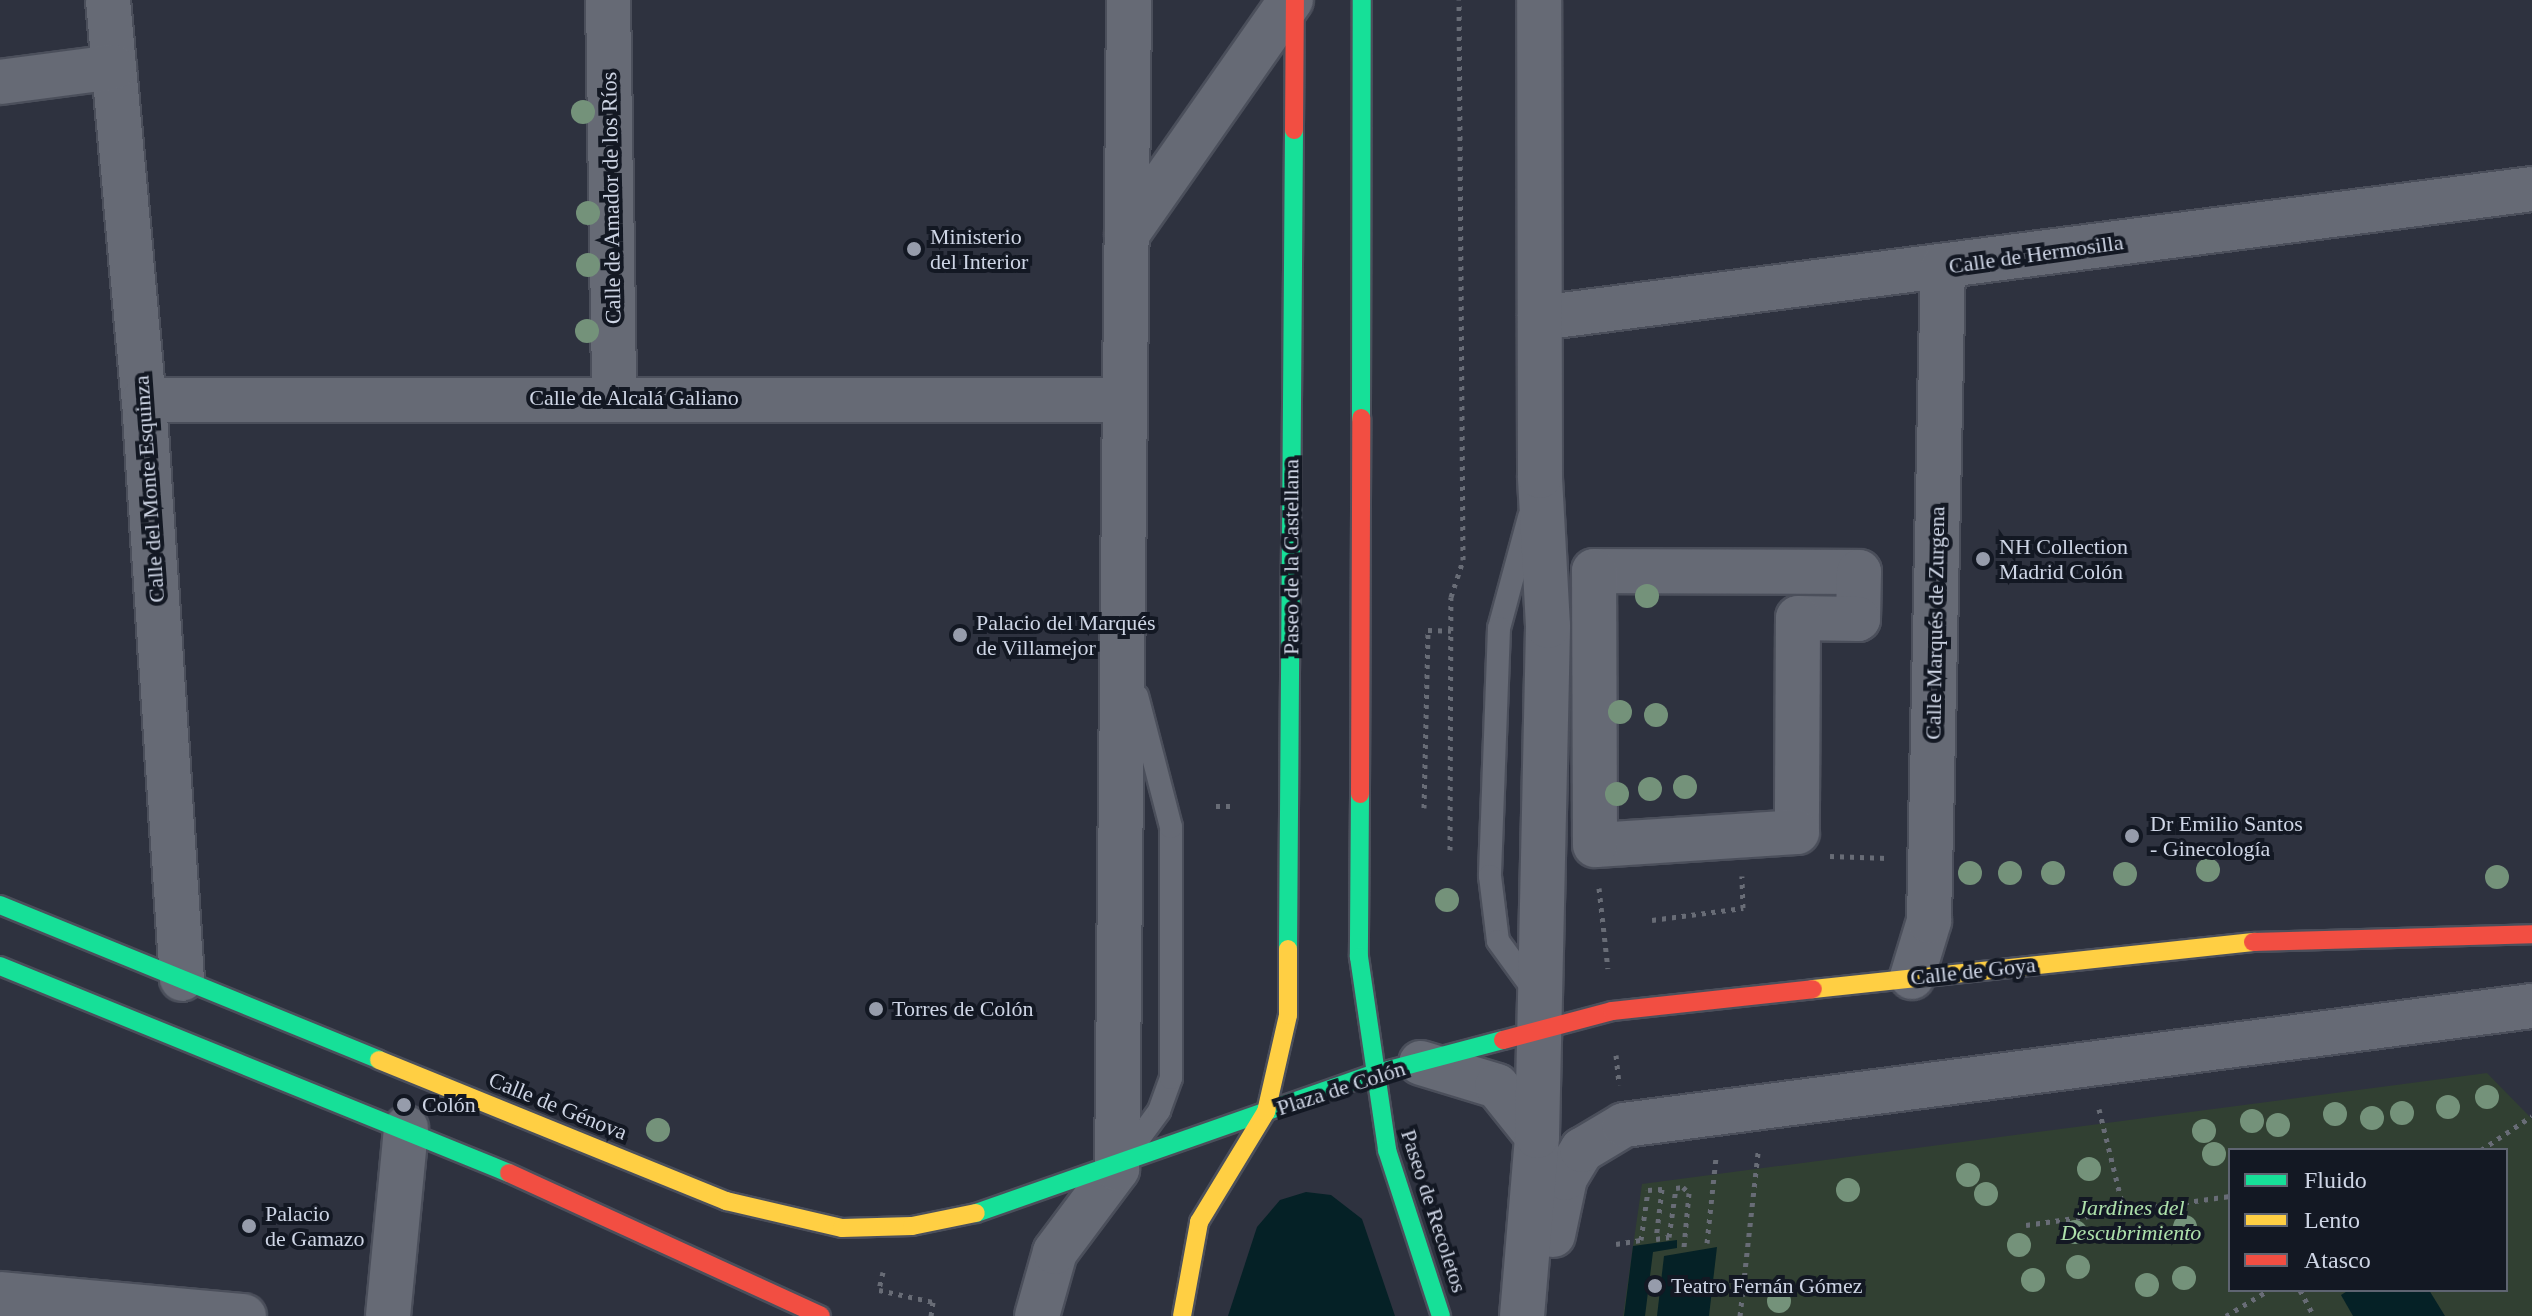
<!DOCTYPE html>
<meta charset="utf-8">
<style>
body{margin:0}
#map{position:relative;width:2532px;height:1316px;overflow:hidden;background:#2e323f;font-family:Georgia,serif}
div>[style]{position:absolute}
.green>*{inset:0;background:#314032}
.water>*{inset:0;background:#052126}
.path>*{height:5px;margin-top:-2.5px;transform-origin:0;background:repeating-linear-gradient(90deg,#686c76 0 4px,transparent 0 10px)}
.roads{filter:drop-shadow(2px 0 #4b4f5b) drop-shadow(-2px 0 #4b4f5b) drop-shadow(0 2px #4b4f5b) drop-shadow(0 -2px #4b4f5b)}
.lane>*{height:22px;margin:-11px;padding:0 11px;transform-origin:11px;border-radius:11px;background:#666a75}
.street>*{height:44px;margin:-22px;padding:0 22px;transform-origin:22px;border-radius:22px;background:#666a75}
.fast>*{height:18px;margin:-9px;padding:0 9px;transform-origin:9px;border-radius:9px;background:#16e098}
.slow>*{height:18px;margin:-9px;padding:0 9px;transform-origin:9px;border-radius:9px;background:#ffcf43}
.jam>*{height:18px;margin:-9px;padding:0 9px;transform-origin:9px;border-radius:9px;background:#f24e42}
.trees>*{width:24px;height:24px;margin:-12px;border-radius:50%;background:#74927a}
.dots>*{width:22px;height:22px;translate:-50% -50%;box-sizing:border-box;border:4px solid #131823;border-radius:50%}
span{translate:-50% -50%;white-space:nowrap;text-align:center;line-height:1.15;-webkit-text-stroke:8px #131823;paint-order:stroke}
.street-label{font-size:22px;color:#ced5e5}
.poi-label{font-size:22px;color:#ced5e5}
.left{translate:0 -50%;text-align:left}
.park-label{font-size:22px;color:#ade1ab;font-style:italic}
.legend{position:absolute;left:2228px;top:1148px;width:280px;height:144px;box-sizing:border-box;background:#131823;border:2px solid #5e6471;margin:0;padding:10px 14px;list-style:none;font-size:24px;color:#ced5e5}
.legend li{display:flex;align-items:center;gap:16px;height:40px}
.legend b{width:40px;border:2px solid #5e6471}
</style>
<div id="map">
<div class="green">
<div style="clip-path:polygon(evenodd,2487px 1073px,2532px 1119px,2532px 1316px,1623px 1316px,1642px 1184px,2487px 1073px,2230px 1150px,2506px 1150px,2506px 1290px,2230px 1290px,2230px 1150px)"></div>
</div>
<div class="water">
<div style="clip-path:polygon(1306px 1192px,1331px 1195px,1362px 1219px,1395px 1316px,1228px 1316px,1257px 1227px,1280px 1200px)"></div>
<div style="clip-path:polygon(1677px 1240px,1677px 1248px,1653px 1252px,1645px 1316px,1624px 1316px,1633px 1246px)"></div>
<div style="clip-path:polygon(1717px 1247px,1709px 1316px,1657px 1316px,1664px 1256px)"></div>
<div style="clip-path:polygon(2349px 1290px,2429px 1290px,2445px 1316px,2353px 1316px,2341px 1295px)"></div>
</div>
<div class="path">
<div style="left:1216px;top:806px;width:16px"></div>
<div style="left:1424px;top:808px;width:178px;rotate:-88.7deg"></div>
<div style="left:1428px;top:630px;width:23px;rotate:2deg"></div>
<div style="left:1450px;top:850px;width:253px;rotate:-89.8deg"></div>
<div style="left:1451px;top:597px;width:39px;rotate:-72deg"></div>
<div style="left:1463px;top:560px;width:560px;rotate:-90.41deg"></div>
<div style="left:1830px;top:856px;width:58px;rotate:2deg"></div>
<div style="left:1599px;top:888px;width:81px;rotate:83.7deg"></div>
<div style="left:1652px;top:920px;width:92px;rotate:-7.5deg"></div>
<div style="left:1743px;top:908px;width:32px;rotate:-92deg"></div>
<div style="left:1616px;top:1055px;width:30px;rotate:84deg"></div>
<div style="left:2099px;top:1109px;width:105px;rotate:76.2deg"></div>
<div style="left:2481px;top:1150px;width:61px;rotate:-33.7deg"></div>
<div style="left:2026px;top:1225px;width:206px;rotate:-8.1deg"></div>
<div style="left:1707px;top:1243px;width:85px;rotate:-84deg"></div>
<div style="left:1616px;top:1244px;width:25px;rotate:-9deg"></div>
<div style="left:1641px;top:1240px;width:50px;rotate:-82deg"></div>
<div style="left:1648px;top:1190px;width:14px;rotate:-4deg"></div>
<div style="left:1662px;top:1189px;width:50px;rotate:96.8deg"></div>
<div style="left:1656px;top:1239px;width:13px;rotate:-9deg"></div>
<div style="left:1669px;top:1237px;width:49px;rotate:-81.9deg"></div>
<div style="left:1676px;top:1188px;width:7px;rotate:-8deg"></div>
<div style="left:1683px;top:1187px;width:8px;rotate:45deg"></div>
<div style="left:1689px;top:1193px;width:54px;rotate:95.3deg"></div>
<div style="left:883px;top:1272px;width:18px;rotate:103deg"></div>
<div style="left:879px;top:1290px;width:55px;rotate:12.5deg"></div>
<div style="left:933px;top:1302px;width:14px;rotate:98deg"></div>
<div style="left:2300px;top:1290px;width:30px;rotate:62deg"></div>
<div style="left:1740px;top:1316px;width:165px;rotate:-83.7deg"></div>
<div style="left:2226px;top:1316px;width:50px;rotate:-31.2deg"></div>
</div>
<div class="roads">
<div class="lane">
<div style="left:1529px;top:517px;width:115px;rotate:105.1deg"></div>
<div style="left:1499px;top:628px;width:248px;rotate:92.1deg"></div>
<div style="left:1490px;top:876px;width:65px;rotate:83deg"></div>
<div style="left:1498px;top:941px;width:68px;rotate:54deg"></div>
<div style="left:1126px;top:1156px;width:56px;rotate:-53.7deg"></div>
<div style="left:1159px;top:1111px;width:35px;rotate:-70deg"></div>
<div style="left:1171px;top:1078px;width:251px;rotate:-90deg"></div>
<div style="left:1171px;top:827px;width:135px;rotate:-104.5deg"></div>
</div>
<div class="street">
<div style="left:108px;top:0;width:402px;rotate:84.9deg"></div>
<div style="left:144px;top:400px;width:580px;rotate:86.25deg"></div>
<div style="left:608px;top:0;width:397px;rotate:89.1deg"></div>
<div style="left:0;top:82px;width:115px;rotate:-7.5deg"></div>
<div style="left:1127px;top:234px;width:286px;rotate:-55deg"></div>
<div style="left:1540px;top:318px;width:1000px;rotate:-7.41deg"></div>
<div style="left:144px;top:400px;width:981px"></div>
<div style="left:1594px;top:571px;width:265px;rotate:0.2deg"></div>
<div style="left:1859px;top:572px;width:47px;rotate:91.2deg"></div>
<div style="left:1858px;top:619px;width:60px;rotate:-179deg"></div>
<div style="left:1798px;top:618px;width:214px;rotate:90.3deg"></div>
<div style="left:1797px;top:832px;width:202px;rotate:176.3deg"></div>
<div style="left:1595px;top:845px;width:274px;rotate:-90.2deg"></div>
<div style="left:1912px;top:977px;width:59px;rotate:-73.1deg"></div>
<div style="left:1929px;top:921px;width:655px;rotate:-88.78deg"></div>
<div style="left:1421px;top:1063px;width:79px;rotate:16.8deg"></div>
<div style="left:1497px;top:1086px;width:64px;rotate:51.3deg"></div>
<div style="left:1553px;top:1235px;width:58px;rotate:-78.1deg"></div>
<div style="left:1565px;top:1178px;width:33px;rotate:-59deg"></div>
<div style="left:1582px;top:1150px;width:49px;rotate:-30.8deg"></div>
<div style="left:1624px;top:1125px;width:916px;rotate:-7.47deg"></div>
<div style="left:0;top:1294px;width:245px;rotate:5.2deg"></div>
<div style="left:388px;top:1316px;width:189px;rotate:-84.5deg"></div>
<div style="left:1037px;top:1316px;width:66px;rotate:-74.3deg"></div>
<div style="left:1055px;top:1252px;width:104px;rotate:-53.2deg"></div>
<div style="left:1117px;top:1169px;width:1169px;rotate:-89.41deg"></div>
<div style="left:1522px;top:1316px;width:181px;rotate:-85.2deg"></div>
<div style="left:1537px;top:1136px;width:510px;rotate:-88.76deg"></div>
<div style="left:1548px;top:626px;width:150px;rotate:-93.1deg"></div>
<div style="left:1540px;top:476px;width:476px;rotate:-90.1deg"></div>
</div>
<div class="fast">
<div style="left:1361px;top:418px;width:418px;rotate:-89.9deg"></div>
<div style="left:1360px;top:794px;width:163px;rotate:90.4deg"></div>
<div style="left:1359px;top:957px;width:195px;rotate:81.7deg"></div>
<div style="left:1387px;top:1150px;width:175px;rotate:72deg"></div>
<div style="left:0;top:905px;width:409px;rotate:22.2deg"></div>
<div style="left:1288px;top:949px;width:819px;rotate:-89.58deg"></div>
<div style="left:0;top:966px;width:549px;rotate:22.13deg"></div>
<div style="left:976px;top:1213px;width:422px;rotate:-19.3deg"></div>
<div style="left:1374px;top:1074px;width:133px;rotate:-14.8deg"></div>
</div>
<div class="slow">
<div style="left:1813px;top:989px;width:443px;rotate:-6.1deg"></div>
<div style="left:379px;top:1060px;width:375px;rotate:22.1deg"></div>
<div style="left:726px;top:1201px;width:119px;rotate:13.1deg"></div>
<div style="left:842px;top:1228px;width:70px;rotate:-1.6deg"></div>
<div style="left:912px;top:1226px;width:65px;rotate:-11.5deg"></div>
<div style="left:1182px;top:1316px;width:96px;rotate:-79.7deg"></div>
<div style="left:1199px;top:1222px;width:129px;rotate:-58.7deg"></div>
<div style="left:1266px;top:1112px;width:99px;rotate:-77.2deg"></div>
<div style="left:1288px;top:1015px;width:66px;rotate:-90deg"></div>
</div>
<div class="jam">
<div style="left:1294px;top:130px;width:130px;rotate:-89.6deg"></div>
<div style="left:1360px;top:794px;width:376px;rotate:-89.8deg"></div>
<div style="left:2253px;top:942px;width:279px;rotate:-1.6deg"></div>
<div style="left:1503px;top:1040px;width:113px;rotate:-14.9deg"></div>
<div style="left:1612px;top:1011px;width:202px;rotate:-6.2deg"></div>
<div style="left:509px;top:1173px;width:343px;rotate:24.6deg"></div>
</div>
</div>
<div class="trees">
<div style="left:583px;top:112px"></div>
<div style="left:588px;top:213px"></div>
<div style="left:588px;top:265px"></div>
<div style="left:587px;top:331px"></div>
<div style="left:1647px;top:596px"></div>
<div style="left:1620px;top:712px"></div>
<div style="left:1656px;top:715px"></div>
<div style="left:1685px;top:787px"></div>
<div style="left:1650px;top:789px"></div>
<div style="left:1617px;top:794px"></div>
<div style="left:2208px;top:870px"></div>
<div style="left:1970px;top:873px"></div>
<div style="left:2010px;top:873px"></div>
<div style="left:2053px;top:873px"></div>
<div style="left:2125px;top:874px"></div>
<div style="left:2497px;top:877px"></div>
<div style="left:1447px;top:900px"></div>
<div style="left:2487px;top:1097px"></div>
<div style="left:2448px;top:1107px"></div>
<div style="left:2402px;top:1113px"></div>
<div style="left:2335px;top:1114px"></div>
<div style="left:2372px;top:1118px"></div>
<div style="left:2252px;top:1121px"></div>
<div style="left:2278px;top:1125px"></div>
<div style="left:658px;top:1130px"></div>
<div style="left:2204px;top:1131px"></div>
<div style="left:2214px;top:1154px"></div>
<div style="left:2089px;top:1169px"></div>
<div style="left:1968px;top:1175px"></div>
<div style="left:1848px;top:1190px"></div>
<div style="left:1986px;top:1194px"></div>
<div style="left:2185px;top:1227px"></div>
<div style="left:2075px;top:1232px"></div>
<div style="left:2019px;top:1245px"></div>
<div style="left:2078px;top:1267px"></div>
<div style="left:2184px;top:1278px"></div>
<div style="left:2033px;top:1280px"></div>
<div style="left:2147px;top:1285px"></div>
<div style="left:1779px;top:1301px"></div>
</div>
<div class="dots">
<div style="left:914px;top:249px;background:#969cab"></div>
<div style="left:1983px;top:559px;background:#969cab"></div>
<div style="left:960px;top:635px;background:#969cab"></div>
<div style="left:2132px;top:836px;background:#969cab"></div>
<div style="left:876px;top:1009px;background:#969cab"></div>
<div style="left:404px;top:1105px;background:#969cab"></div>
<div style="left:249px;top:1226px;background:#969cab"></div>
<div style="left:1655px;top:1286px;background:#969cab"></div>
</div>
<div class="street-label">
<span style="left:611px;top:198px;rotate:-91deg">Calle de Amador de los Ríos</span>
<span style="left:2036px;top:254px;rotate:-8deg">Calle de Hermosilla</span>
<span style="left:634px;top:398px">Calle de Alcalá Galiano</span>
<span style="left:149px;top:489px;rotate:-94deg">Calle del Monte Esquinza</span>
<span style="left:1291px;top:557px;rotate:-90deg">Paseo de la Castellana</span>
<span style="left:1935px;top:623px;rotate:-89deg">Calle Marqués de Zurgena</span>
<span style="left:1973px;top:971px;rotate:-6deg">Calle de Goya</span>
<span style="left:1341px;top:1088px;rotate:-18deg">Plaza de Colón</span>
<span style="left:558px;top:1106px;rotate:22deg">Calle de Génova</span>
<span style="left:1434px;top:1211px;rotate:72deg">Paseo de Recoletos</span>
</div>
<div class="poi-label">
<span class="left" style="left:930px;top:249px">Ministerio<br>del Interior</span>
<span class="left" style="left:1999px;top:559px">NH Collection<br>Madrid Colón</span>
<span class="left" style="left:976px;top:635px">Palacio del Marqués<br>de Villamejor</span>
<span class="left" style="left:2150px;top:836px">Dr Emilio Santos<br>- Ginecología</span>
<span class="left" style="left:892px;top:1009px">Torres de Colón</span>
<span class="left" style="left:422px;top:1105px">Colón</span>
<span class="left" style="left:265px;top:1226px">Palacio<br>de Gamazo</span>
<span class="left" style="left:1671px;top:1286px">Teatro Fernán Gómez</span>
</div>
<div class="park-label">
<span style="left:2131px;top:1220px">Jardines del<br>Descubrimiento</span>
</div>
<ul class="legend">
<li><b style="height:10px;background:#16e098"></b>Fluido</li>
<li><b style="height:10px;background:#ffcf43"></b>Lento</li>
<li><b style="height:10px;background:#f24e42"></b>Atasco</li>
</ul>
</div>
